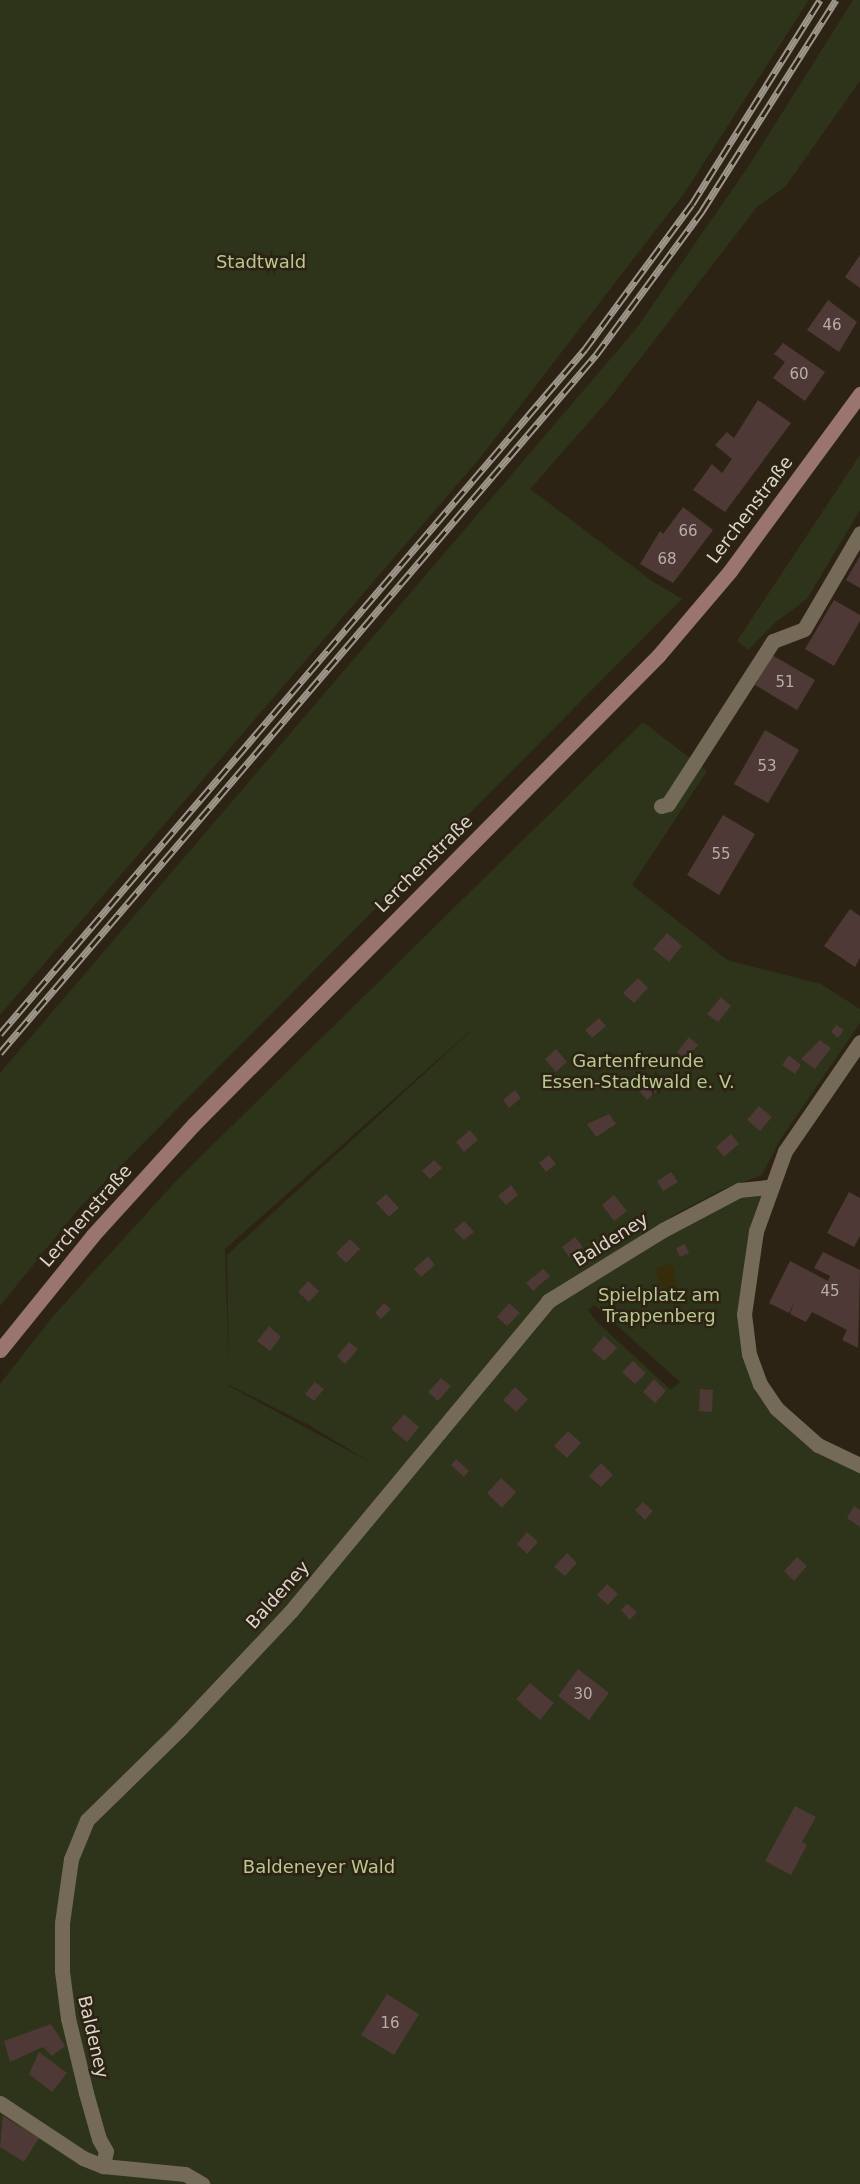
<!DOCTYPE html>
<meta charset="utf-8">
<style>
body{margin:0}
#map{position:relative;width:860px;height:2184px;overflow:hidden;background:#2d2314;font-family:"DejaVu Sans",sans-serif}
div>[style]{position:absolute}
.green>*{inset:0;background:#2d3419}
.sand>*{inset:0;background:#342c0b}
.building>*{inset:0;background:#4e3936}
.street>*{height:15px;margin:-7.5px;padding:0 7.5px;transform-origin:7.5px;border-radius:7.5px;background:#756958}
.secondary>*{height:15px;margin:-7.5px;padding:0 7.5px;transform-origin:7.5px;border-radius:7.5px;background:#9a7570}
.rail>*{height:7px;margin-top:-3.5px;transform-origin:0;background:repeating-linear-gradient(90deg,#2d2314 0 14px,#9e968a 0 28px);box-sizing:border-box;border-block:2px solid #9e968a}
span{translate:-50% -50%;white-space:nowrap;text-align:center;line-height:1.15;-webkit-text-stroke:5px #2d2314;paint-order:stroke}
.number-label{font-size:15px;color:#b8aea6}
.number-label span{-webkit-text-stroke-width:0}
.park-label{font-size:18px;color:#b8c88f}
.street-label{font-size:18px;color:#dcd5cb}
</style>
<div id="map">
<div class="green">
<div style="clip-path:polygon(0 0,809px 0,685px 192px,480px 458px,0 1015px)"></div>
<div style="clip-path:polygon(853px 0,860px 0,860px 81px,785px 187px,757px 207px,610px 398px,530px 489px,652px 581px,682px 599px,79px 1208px,0 1306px,0 1073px,636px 329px,750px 164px)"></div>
<div style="clip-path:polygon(860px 455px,860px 510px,807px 599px,777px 621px,748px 650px,737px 641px)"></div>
<div style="clip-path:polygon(evenodd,643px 722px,707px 771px,632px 885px,727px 960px,821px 984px,860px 1009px,860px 1023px,780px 1140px,762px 1175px,723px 1189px,670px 1217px,678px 1228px,740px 1194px,764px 1193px,739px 1315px,770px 1406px,860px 1469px,860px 2184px,0 2184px,0 1384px,54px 1315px,177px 1180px,643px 722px,487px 1016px,227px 1255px,229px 1372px,225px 1249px,487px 1016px,643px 722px,594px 1305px,680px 1382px,671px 1390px,597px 1322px,588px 1310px,594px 1305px,643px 722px,229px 1385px,309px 1425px,373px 1464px,229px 1386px,229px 1385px)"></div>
</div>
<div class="sand">
<div style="clip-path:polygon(667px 1264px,673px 1266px,678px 1292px,665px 1299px,656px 1273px,657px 1268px)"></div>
</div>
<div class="building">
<div style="clip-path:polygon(860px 255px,860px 288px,845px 277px)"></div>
<div style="clip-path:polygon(828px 300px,857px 322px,839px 352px,807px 330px)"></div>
<div style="clip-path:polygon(783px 343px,825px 372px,805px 401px,773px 378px,785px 362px,774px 354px)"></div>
<div style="clip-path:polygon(758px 400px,791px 423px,725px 512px,693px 490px,712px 464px,722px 473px,732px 459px,715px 445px,727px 432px,734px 438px)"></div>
<div style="clip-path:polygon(683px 507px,713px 530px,673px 583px,640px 564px,660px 531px,663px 534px)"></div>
<div style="clip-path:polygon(860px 556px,860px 588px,846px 580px)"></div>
<div style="clip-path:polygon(834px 600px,860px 615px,860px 621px,834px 666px,805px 649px)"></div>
<div style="clip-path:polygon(772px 655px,815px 680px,797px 710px,755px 685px)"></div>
<div style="clip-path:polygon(765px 730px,799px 750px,768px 803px,734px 784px)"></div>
<div style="clip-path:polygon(723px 815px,755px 834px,719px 895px,687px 875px)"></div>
<div style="clip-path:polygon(850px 909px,860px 916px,860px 958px,855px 967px,824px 946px)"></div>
<div style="clip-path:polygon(667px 933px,682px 946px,669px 962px,653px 949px)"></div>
<div style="clip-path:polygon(638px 978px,648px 988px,634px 1003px,623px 993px)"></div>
<div style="clip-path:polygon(721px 997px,731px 1006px,718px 1022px,707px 1014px)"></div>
<div style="clip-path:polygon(599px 1018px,606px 1026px,592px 1038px,585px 1030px)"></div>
<div style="clip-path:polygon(836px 1025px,844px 1030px,838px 1038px,831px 1032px)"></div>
<div style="clip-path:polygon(689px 1037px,698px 1045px,686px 1059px,677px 1052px)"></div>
<div style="clip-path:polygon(820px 1040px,831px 1048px,815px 1069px,801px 1059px)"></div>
<div style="clip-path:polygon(556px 1049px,567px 1062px,556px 1072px,545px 1059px)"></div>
<div style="clip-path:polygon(789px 1055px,801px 1065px,795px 1074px,782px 1065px)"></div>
<div style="clip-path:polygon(654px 1077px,662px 1086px,647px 1100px,639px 1091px)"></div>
<div style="clip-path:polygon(515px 1090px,521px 1098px,509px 1108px,503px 1100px)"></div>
<div style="clip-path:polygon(759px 1106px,772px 1117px,760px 1131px,747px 1120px)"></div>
<div style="clip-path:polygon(609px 1114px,616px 1124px,596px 1137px,587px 1124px)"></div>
<div style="clip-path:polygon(470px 1130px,478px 1140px,464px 1152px,456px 1142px)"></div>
<div style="clip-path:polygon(731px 1134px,739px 1144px,724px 1157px,716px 1147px)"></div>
<div style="clip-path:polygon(549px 1155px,556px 1164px,546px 1172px,539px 1163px)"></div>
<div style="clip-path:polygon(434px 1160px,442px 1168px,430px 1179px,422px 1171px)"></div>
<div style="clip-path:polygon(671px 1172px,678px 1182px,663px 1191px,657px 1181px)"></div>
<div style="clip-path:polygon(511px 1185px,518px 1195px,506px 1205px,498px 1196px)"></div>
<div style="clip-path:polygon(849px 1192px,860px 1198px,860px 1236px,854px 1247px,827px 1233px)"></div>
<div style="clip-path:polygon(386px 1194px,399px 1208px,389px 1217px,376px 1203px)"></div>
<div style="clip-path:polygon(614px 1195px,627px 1211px,614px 1221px,602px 1205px)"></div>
<div style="clip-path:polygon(464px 1221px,474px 1232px,464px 1240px,454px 1230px)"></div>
<div style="clip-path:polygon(575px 1237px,583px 1247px,569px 1257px,562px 1247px)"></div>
<div style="clip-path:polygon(350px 1239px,360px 1249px,346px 1263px,336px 1253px)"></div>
<div style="clip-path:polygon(685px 1244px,689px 1253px,680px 1257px,676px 1248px)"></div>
<div style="clip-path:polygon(823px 1252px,860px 1270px,858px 1348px,842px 1340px,847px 1330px,812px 1312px,806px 1322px,790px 1314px,794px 1303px,789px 1313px,769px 1303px,790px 1261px,828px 1281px,830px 1276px,814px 1268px)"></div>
<div style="clip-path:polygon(428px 1256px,435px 1265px,421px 1277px,414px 1269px)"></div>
<div style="clip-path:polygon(543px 1269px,550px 1276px,533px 1291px,526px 1283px)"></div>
<div style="clip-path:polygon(308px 1281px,319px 1291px,309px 1302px,298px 1292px)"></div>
<div style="clip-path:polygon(384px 1303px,391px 1309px,381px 1319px,375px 1313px)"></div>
<div style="clip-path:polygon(509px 1303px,520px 1313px,507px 1326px,497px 1317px)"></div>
<div style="clip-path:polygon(269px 1326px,281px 1337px,270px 1351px,257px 1341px)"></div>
<div style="clip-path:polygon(604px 1336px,617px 1348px,604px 1361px,592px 1350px)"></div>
<div style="clip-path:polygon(349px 1342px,358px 1349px,345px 1364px,337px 1356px)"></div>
<div style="clip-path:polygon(633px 1361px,646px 1373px,635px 1384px,622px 1372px)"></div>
<div style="clip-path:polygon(441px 1378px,451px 1386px,438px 1401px,428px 1392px)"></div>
<div style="clip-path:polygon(654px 1379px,666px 1391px,655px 1403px,643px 1392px)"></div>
<div style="clip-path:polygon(315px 1382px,324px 1389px,314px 1401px,305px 1394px)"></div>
<div style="clip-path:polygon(515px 1387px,528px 1399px,516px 1412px,503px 1400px)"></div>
<div style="clip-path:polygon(700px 1389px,713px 1390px,712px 1412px,699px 1411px)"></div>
<div style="clip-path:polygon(404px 1414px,419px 1427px,407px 1442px,391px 1429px)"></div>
<div style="clip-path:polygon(568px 1431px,581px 1443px,567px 1458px,554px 1446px)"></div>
<div style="clip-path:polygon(456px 1459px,469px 1471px,464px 1477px,451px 1465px)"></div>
<div style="clip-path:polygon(601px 1463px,613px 1475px,601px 1487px,589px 1476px)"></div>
<div style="clip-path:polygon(501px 1478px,516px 1492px,502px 1508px,487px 1493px)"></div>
<div style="clip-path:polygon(643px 1502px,653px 1511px,645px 1520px,635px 1510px)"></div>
<div style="clip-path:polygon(854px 1506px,860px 1510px,860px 1527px,847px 1518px)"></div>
<div style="clip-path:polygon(527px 1532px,538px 1542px,527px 1554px,517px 1544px)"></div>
<div style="clip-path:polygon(567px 1553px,577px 1563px,565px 1576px,554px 1567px)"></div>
<div style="clip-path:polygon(797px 1557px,807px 1566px,794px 1581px,784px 1571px)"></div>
<div style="clip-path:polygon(607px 1584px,618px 1594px,608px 1605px,597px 1595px)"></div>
<div style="clip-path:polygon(627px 1604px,637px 1612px,630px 1620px,621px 1610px)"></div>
<div style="clip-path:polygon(578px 1669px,609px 1693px,589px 1720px,558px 1696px)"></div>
<div style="clip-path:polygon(530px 1683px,554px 1703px,540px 1720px,516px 1699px)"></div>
<div style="clip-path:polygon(795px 1806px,816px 1817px,802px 1842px,807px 1845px,791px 1875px,765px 1861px)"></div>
<div style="clip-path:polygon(387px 1994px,419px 2014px,394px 2055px,361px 2035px)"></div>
<div style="clip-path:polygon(51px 2024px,65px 2046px,52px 2056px,43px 2047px,10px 2062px,4px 2041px)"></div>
<div style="clip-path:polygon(39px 2052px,67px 2073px,52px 2092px,29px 2074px)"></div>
<div style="clip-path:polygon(3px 2116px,39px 2138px,24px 2162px,0 2147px)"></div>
</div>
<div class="street">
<div style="left:661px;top:806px;width:7px;rotate:-16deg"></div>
<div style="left:668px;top:804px;width:194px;rotate:-57.2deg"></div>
<div style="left:773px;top:641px;width:33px;rotate:-21deg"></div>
<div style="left:804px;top:629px;width:111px;rotate:-59.7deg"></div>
<div style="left:860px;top:1042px;width:132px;rotate:124.5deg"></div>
<div style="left:785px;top:1151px;width:85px;rotate:109.9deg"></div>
<div style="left:756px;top:1231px;width:84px;rotate:98.2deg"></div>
<div style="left:744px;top:1314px;width:40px;rotate:82.9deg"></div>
<div style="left:749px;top:1354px;width:32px;rotate:70deg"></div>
<div style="left:760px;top:1384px;width:29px;rotate:56deg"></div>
<div style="left:776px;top:1408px;width:56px;rotate:41.4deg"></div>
<div style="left:818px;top:1445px;width:47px;rotate:25.5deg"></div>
<div style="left:0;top:2103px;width:100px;rotate:33.5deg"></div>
<div style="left:83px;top:2158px;width:22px;rotate:22deg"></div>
<div style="left:103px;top:2166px;width:82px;rotate:5.6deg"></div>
<div style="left:185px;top:2174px;width:20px;rotate:30deg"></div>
<div style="left:103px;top:2166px;width:15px;rotate:-79deg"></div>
<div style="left:106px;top:2151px;width:14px;rotate:-120deg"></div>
<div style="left:99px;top:2139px;width:48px;rotate:-105.8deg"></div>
<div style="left:86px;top:2093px;width:77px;rotate:-103.5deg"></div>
<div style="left:68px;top:2018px;width:47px;rotate:-97.3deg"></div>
<div style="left:62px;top:1971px;width:48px;rotate:-90deg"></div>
<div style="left:62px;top:1923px;width:65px;rotate:-82deg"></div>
<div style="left:71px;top:1859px;width:42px;rotate:-67.7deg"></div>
<div style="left:87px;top:1820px;width:127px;rotate:-44.4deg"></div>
<div style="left:178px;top:1731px;width:165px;rotate:-46.7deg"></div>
<div style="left:291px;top:1611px;width:403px;rotate:-50.3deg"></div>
<div style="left:548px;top:1301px;width:135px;rotate:-31.7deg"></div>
<div style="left:663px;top:1230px;width:86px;rotate:-27.8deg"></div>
<div style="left:739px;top:1190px;width:31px;rotate:-6deg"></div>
</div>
<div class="secondary">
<div style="left:0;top:1350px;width:148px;rotate:-51deg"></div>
<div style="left:93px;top:1235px;width:150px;rotate:-47.7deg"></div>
<div style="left:194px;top:1124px;width:659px;rotate:-45.25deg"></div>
<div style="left:658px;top:656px;width:111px;rotate:-49.7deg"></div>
<div style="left:730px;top:571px;width:220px;rotate:-53.7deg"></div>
</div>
<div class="rail">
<div style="left:0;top:1034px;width:901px;rotate:-49.5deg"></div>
<div style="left:585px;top:349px;width:180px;rotate:-53.6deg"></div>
<div style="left:692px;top:204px;width:241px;rotate:-57.9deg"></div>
<div style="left:0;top:1053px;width:918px;rotate:-49.51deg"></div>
<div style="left:596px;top:355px;width:179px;rotate:-53.6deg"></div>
<div style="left:702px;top:211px;width:250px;rotate:-57.6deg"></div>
</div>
<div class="number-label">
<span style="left:832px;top:326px">46</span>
<span style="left:799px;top:375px">60</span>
<span style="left:688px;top:532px">66</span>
<span style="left:667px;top:560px">68</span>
<span style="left:785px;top:683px">51</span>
<span style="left:767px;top:767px">53</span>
<span style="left:721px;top:855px">55</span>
<span style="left:830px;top:1292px">45</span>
<span style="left:583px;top:1695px">30</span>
<span style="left:390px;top:2024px">16</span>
</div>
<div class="park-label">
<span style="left:261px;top:262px">Stadtwald</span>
<span style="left:638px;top:1072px">Gartenfreunde<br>Essen-Stadtwald e. V.</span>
<span style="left:659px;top:1306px">Spielplatz am<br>Trappenberg</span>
<span style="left:319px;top:1867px">Baldeneyer Wald</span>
</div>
<div class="street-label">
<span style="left:750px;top:510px;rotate:-53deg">Lerchenstraße</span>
<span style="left:424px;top:864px;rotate:-45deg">Lerchenstraße</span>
<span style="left:86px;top:1216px;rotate:-49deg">Lerchenstraße</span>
<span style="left:611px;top:1240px;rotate:-32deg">Baldeney</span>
<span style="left:278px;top:1595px;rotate:-48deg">Baldeney</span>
<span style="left:93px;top:2037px;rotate:77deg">Baldeney</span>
</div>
</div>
